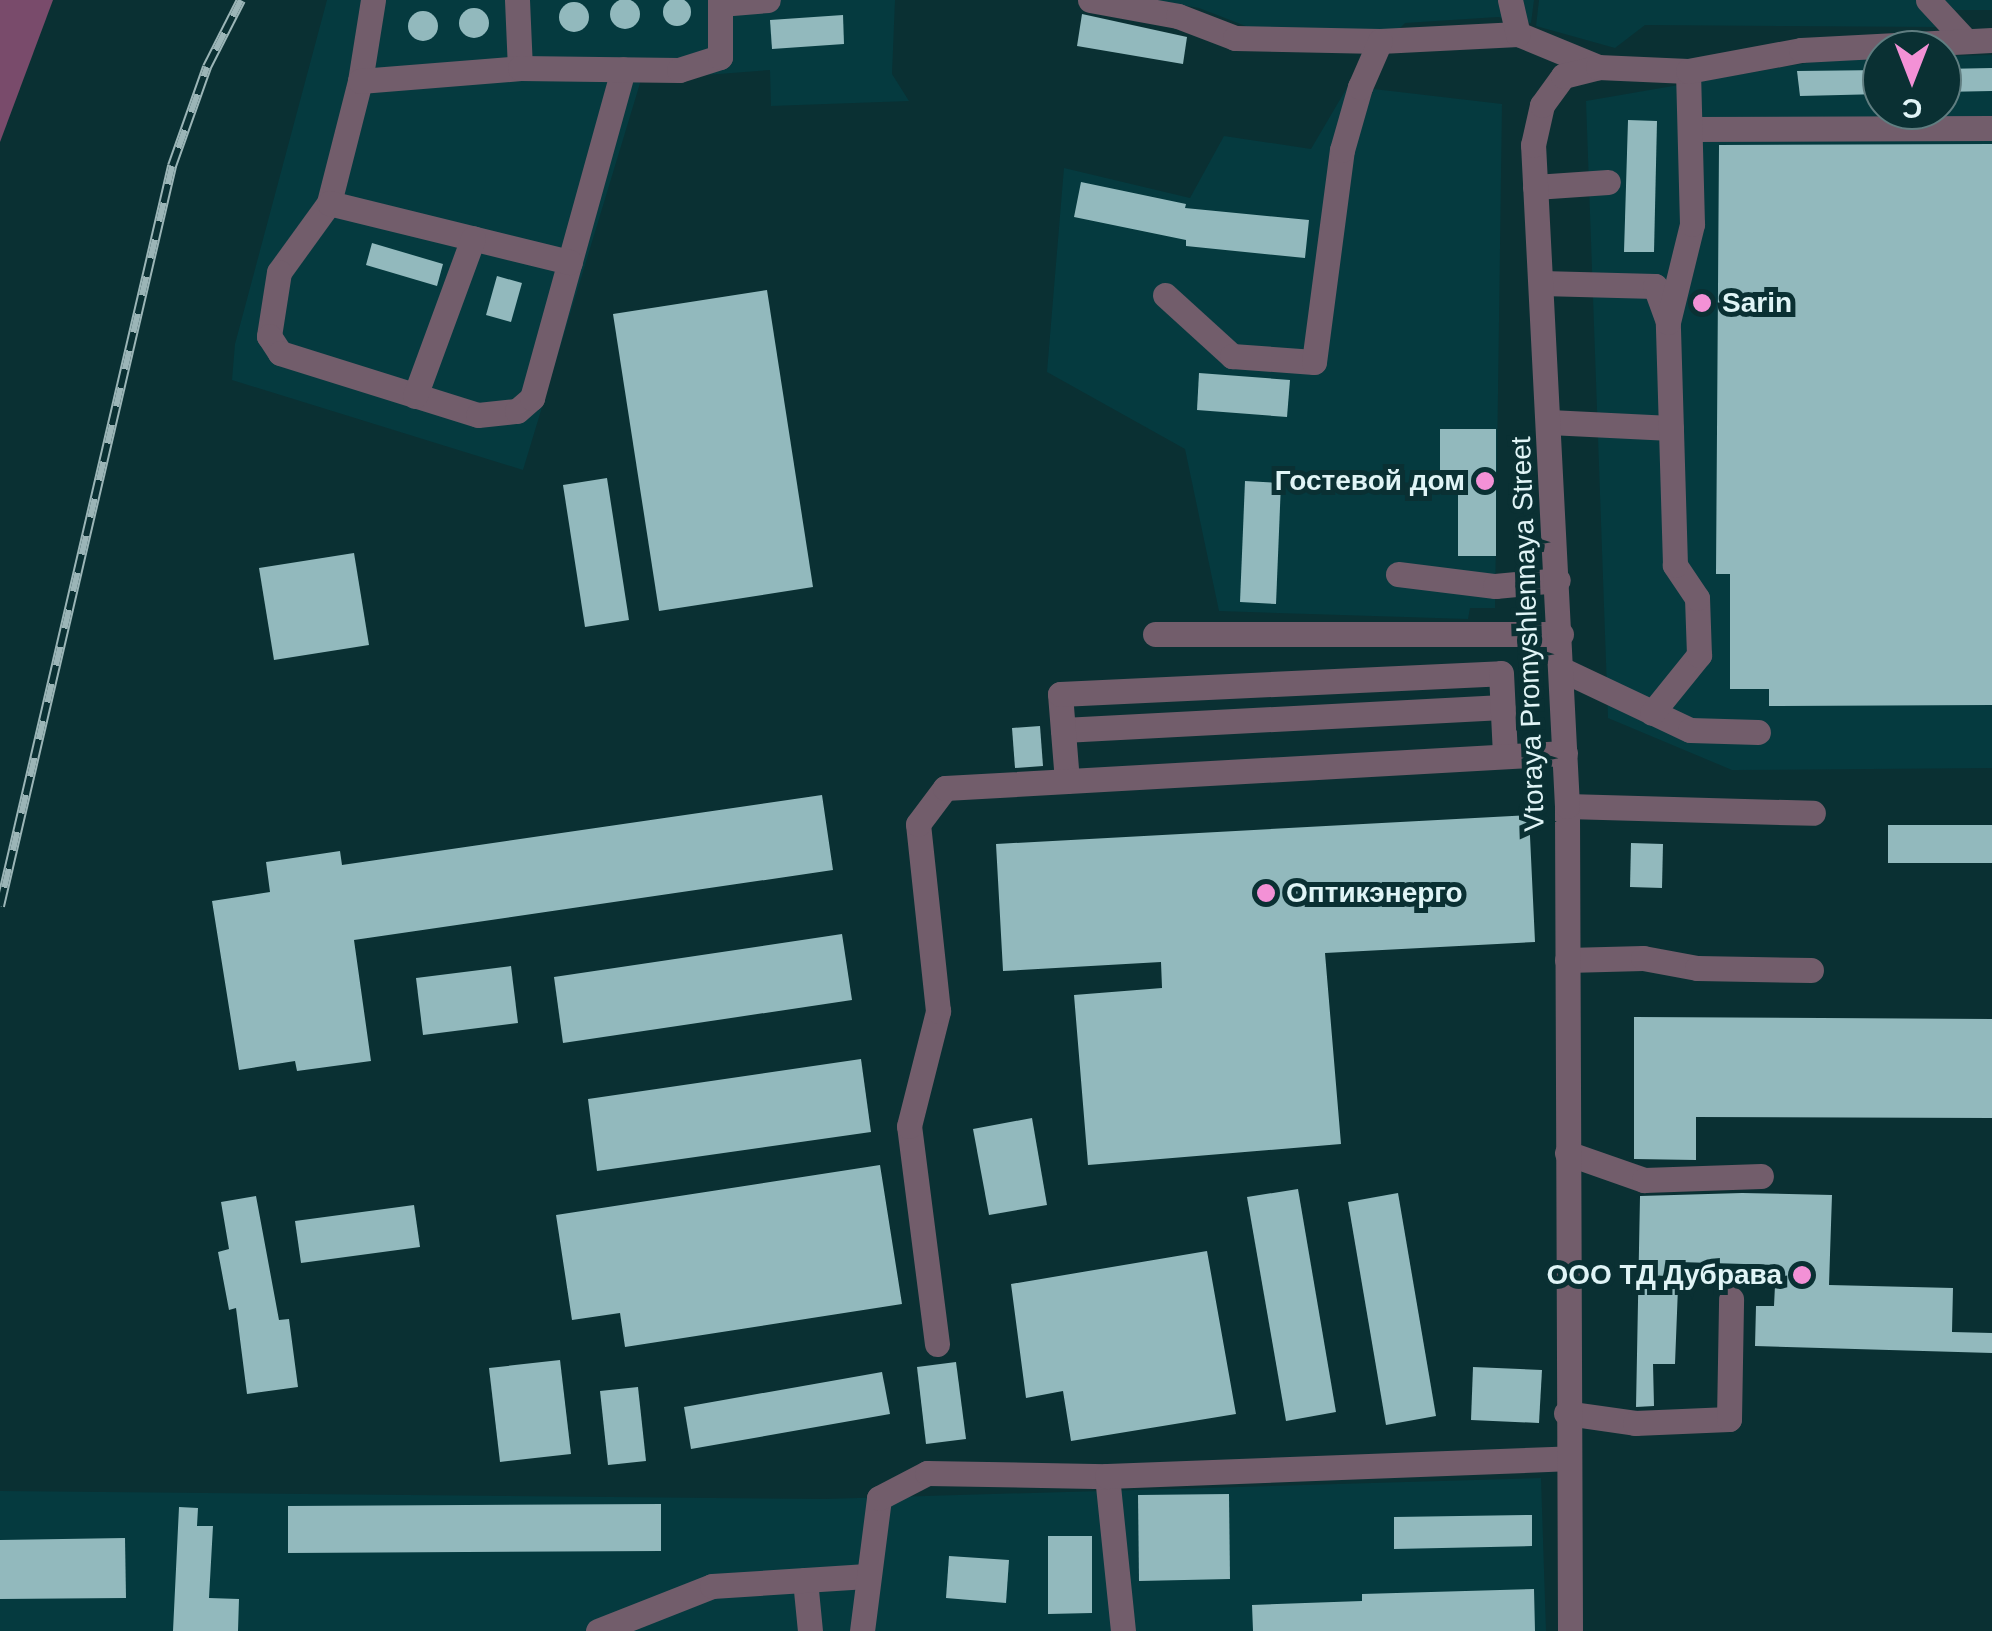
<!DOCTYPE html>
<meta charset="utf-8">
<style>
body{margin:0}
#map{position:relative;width:1992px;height:1631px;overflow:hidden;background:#0a3033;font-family:Arial,sans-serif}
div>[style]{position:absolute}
.built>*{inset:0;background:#053a3f}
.forest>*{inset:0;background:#794b6b}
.building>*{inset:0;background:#92b9bd}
.round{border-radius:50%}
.minor>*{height:25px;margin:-12.5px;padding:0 12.5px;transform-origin:12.5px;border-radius:12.5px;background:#725d6b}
.rail>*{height:10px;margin-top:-5px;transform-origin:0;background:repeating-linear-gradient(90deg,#0a3033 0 19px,#9bb5b7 0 38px);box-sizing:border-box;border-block:2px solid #9bb5b7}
.dots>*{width:28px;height:28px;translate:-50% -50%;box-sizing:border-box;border:5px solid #0a3033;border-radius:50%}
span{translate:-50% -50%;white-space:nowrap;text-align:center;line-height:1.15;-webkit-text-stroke:10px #0a3033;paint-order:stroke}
.poi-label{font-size:28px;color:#e0f4f6;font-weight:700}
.left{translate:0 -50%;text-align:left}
.right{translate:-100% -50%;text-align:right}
.street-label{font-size:28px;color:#e0f4f6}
.north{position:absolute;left:1862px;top:30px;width:100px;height:100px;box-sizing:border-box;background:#0a3033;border:2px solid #607e81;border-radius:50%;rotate:180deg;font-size:28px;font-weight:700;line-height:40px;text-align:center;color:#e0f4f6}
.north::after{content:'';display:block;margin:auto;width:35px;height:45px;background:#f391d6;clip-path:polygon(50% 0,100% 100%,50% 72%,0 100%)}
</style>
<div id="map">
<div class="built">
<div style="clip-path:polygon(327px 0,895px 0,892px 74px,909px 101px,771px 106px,770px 70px,641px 80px,523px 470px,232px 380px,235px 344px)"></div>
<div style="clip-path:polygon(1153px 0,1534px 0,1531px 23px,1498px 17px,1405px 23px,1397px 31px,1261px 32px,1199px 8px)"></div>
<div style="clip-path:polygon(1539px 0,1992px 0,1992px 10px,1955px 10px,1937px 27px,1645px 25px,1615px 48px,1536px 26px)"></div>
<div style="clip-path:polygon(1992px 55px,1992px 768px,1732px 770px,1608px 718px,1586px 101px,1835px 58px,1882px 57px,1882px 110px,1942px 110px,1942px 56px)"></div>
<div style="clip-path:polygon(1348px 86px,1502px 104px,1495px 608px,1470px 608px,1468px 619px,1219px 611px,1185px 449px,1047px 372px,1064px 168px,1190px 198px,1224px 136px,1311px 149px)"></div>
<div style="clip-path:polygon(1541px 1478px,1546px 1631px,0 1631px,0 1491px,825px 1499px)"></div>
</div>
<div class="forest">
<div style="clip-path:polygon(0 0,53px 0,0 142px)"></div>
</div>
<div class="building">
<div class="round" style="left:663px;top:-2px;width:28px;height:28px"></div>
<div class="round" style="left:610px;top:-1px;width:30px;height:30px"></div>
<div class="round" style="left:559px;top:2px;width:30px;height:30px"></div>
<div class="round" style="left:459px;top:8px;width:30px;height:30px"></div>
<div class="round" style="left:408px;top:11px;width:30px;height:30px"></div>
<div style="clip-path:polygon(1082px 14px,1187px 37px,1183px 64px,1077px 46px)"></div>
<div style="clip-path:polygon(843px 15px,844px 44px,772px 49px,770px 20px)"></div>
<div style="clip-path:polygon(1992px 68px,1992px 91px,1942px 92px,1942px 69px)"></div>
<div style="clip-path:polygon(1882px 70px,1882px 94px,1800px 96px,1797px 71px)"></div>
<div style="clip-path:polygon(1628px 120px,1657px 121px,1654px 252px,1624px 252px)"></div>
<div style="clip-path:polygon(1992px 144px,1992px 705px,1769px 706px,1769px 689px,1730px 689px,1730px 574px,1716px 574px,1719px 145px)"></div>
<div style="clip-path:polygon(1081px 182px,1186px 204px,1185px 208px,1309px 220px,1305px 258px,1186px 246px,1186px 240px,1074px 217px)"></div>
<div style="clip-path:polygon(372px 243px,443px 264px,437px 286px,366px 265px)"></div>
<div style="clip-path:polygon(497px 276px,522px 283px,511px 322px,486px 315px)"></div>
<div style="clip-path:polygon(767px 290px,813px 587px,659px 611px,613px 314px)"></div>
<div style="clip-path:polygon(1199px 373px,1290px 380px,1287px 417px,1197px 410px)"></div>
<div style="clip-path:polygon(1440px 429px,1496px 429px,1496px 556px,1458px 556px,1458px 470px,1440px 470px)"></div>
<div style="clip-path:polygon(607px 478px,629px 620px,585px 627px,563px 485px)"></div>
<div style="clip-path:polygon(1245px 481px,1281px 483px,1276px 604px,1240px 602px)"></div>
<div style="clip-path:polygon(354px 553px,369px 645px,274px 660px,259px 568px)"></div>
<div style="clip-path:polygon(1040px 726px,1043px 766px,1015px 768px,1012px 728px)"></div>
<div style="clip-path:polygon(822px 795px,833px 870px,354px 940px,371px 1061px,297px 1071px,295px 1061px,239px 1070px,212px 901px,270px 892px,266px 862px,340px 851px,342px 865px)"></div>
<div style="clip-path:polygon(1529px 815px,1535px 942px,1325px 953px,1341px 1144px,1088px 1165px,1074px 995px,1162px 988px,1161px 962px,1003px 971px,996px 844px)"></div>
<div style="clip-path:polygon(1888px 825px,1992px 825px,1992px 863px,1888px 863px)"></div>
<div style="clip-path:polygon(1631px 843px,1663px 844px,1662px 888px,1630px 887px)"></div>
<div style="clip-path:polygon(842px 934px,852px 1000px,563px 1043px,554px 977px)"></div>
<div style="clip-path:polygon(511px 966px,518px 1023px,423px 1035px,416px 978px)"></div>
<div style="clip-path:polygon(1634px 1017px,1992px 1019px,1992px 1118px,1696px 1117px,1696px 1160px,1634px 1159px)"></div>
<div style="clip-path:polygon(861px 1059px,871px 1132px,597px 1171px,588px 1099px)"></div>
<div style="clip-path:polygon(1032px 1118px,1047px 1205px,989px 1215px,973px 1129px)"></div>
<div style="clip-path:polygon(880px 1165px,902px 1304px,625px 1347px,620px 1313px,572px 1320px,556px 1215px)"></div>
<div style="clip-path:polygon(1298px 1189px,1336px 1412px,1286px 1421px,1247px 1197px)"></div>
<div style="clip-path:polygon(1398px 1193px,1436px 1416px,1386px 1425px,1348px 1202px)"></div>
<div style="clip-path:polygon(1742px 1193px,1832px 1195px,1829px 1285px,1953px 1288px,1952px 1332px,1992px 1333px,1992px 1353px,1755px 1346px,1756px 1306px,1774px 1306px,1776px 1265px,1679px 1262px,1675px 1364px,1653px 1364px,1654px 1406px,1636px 1407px,1640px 1196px)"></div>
<div style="clip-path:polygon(256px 1196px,279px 1320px,289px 1319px,298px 1387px,247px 1394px,236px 1308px,229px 1310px,218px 1252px,229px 1249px,221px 1202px)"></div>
<div style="clip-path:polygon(414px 1205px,420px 1247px,301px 1263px,295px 1221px)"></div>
<div style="clip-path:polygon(1207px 1251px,1236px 1414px,1071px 1441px,1063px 1391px,1026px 1398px,1011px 1284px)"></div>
<div style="clip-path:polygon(560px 1360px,571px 1454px,500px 1462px,489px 1368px)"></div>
<div style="clip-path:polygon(956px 1362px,966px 1439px,926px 1444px,917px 1367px)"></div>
<div style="clip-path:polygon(1473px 1367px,1542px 1370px,1539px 1423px,1471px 1420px)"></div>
<div style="clip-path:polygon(882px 1372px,890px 1414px,691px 1449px,684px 1407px)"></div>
<div style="clip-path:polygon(638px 1387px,646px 1461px,608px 1465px,600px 1391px)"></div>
<div style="clip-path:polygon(1229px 1494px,1230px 1579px,1139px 1581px,1138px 1495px)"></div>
<div style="clip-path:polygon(661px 1504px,661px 1551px,288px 1553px,288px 1506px)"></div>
<div style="clip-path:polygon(179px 1507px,198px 1508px,197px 1526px,213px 1526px,209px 1598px,239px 1599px,238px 1631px,173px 1631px)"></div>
<div style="clip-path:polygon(1532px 1515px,1532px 1546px,1394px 1549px,1394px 1517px)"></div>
<div style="clip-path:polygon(1048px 1536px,1092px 1536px,1092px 1613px,1048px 1614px)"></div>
<div style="clip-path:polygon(125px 1538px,126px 1598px,0 1599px,0 1540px)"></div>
<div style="clip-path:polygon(949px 1556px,1009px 1560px,1006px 1603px,946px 1598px)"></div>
<div style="clip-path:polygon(1534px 1589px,1535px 1631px,1253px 1631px,1252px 1605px,1362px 1601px,1362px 1594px)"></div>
</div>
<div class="minor">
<div style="left:373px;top:0;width:82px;rotate:99.1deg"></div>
<div style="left:360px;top:81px;width:126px;rotate:104.3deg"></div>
<div style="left:329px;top:203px;width:85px;rotate:125.9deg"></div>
<div style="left:279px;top:272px;width:65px;rotate:98.9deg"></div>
<div style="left:269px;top:336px;width:20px;rotate:57deg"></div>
<div style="left:280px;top:353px;width:207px;rotate:17.4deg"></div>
<div style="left:478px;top:415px;width:39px;rotate:-6deg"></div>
<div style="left:517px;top:411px;width:20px;rotate:-41deg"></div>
<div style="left:532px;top:398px;width:341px;rotate:-74.5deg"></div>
<div style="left:517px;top:0;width:68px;rotate:87.5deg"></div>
<div style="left:1090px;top:0;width:89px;rotate:10.3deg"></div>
<div style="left:1178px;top:16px;width:61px;rotate:21.1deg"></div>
<div style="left:1235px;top:38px;width:145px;rotate:1.2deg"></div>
<div style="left:1380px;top:41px;width:138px;rotate:-2.9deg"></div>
<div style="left:1518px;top:34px;width:87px;rotate:22.4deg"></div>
<div style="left:1510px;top:0;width:35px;rotate:77deg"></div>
<div style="left:1928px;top:0;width:56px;rotate:47.2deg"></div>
<div style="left:720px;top:4px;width:48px;rotate:-4.8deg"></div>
<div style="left:360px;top:81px;width:161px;rotate:-4.6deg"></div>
<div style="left:520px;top:68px;width:159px;rotate:0.7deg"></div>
<div style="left:679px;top:70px;width:43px;rotate:-17.6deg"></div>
<div style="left:720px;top:57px;width:57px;rotate:-90deg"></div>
<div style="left:1691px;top:129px;width:301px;rotate:-0.2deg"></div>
<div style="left:1535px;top:187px;width:73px;rotate:-3.9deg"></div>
<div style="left:329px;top:203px;width:248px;rotate:13.8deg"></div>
<div style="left:1541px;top:283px;width:114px;rotate:1.5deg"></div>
<div style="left:1655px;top:286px;width:38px;rotate:70deg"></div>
<div style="left:1165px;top:295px;width:91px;rotate:42.3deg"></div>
<div style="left:1232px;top:356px;width:82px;rotate:4.2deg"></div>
<div style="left:1314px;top:362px;width:214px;rotate:-82.5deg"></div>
<div style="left:1342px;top:150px;width:66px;rotate:-74.1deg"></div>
<div style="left:1360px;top:87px;width:50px;rotate:-66.5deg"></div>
<div style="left:415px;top:396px;width:168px;rotate:-69.8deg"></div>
<div style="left:1549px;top:422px;width:122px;rotate:2.8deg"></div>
<div style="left:1398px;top:574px;width:98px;rotate:7.1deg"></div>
<div style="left:1495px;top:586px;width:63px;rotate:-5.4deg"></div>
<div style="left:1155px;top:634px;width:406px"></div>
<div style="left:1563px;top:670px;width:140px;rotate:25.3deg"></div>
<div style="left:1690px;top:730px;width:68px;rotate:1.7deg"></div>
<div style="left:1652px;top:713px;width:75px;rotate:-51deg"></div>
<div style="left:1699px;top:655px;width:57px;rotate:-92deg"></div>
<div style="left:1697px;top:598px;width:40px;rotate:-124deg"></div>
<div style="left:1675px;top:565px;width:243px;rotate:-91.7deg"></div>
<div style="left:1668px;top:322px;width:101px;rotate:-76.2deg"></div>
<div style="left:1692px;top:224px;width:153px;rotate:-91.5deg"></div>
<div style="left:1063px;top:730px;width:440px;rotate:-3deg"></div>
<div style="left:1067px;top:781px;width:87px;rotate:-94.6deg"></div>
<div style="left:1060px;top:694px;width:441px;rotate:-2.7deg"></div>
<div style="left:1501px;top:673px;width:83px;rotate:87.2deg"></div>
<div style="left:1567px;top:806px;width:246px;rotate:1.6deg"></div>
<div style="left:1567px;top:960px;width:76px;rotate:-1.5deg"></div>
<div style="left:1643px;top:958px;width:55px;rotate:10.5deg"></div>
<div style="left:1697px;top:968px;width:114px;rotate:1deg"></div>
<div style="left:1567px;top:1153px;width:82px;rotate:19.3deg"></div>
<div style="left:1644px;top:1180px;width:117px;rotate:-2deg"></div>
<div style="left:937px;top:1344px;width:220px;rotate:-97.3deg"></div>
<div style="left:909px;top:1126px;width:119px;rotate:-75.8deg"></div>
<div style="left:938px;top:1011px;width:188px;rotate:-96.1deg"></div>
<div style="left:918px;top:824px;width:45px;rotate:-53.1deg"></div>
<div style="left:945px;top:788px;width:621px;rotate:-3.23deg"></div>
<div style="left:1566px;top:1413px;width:70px;rotate:8.2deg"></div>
<div style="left:1635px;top:1423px;width:94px;rotate:-2.4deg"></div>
<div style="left:1729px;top:1419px;width:120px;rotate:-89deg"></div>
<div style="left:1107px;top:1476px;width:156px;rotate:84.1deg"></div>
<div style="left:805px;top:1580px;width:51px;rotate:84.4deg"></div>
<div style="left:598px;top:1631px;width:123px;rotate:-21.5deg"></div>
<div style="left:712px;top:1586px;width:155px;rotate:-3.7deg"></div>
<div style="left:862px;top:1631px;width:134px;rotate:-82.7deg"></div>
<div style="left:879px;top:1498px;width:54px;rotate:-27.5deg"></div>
<div style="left:927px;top:1473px;width:180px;rotate:1deg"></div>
<div style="left:1107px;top:1476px;width:459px;rotate:-2.2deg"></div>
<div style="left:1570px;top:1631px;width:825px;rotate:-90.21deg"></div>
<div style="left:1567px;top:806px;width:662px;rotate:-92.94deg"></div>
<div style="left:1533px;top:145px;width:41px;rotate:-77.3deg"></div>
<div style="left:1542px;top:105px;width:36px;rotate:-54deg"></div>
<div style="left:1563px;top:76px;width:36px;rotate:-14deg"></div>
<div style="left:1598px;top:67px;width:90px;rotate:2.5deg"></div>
<div style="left:1688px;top:71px;width:115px;rotate:-10.5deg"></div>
<div style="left:1801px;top:50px;width:191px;rotate:-3deg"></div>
</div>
<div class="rail">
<div style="left:0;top:906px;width:760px;rotate:-76.91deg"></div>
<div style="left:172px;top:166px;width:105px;rotate:-70.5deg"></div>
<div style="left:207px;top:67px;width:75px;rotate:-63.1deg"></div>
</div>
<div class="dots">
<div style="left:1702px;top:303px;background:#f391d6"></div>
<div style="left:1485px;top:481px;background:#f391d6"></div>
<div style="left:1266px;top:893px;background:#f391d6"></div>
<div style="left:1802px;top:1275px;background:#f391d6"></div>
</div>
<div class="poi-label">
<span class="left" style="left:1722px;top:303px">Sarin</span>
<span class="right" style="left:1465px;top:481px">Гостевой дом</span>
<span class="left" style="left:1286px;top:893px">Оптикэнерго</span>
<span class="right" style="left:1782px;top:1275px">ООО ТД Дубрава</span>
</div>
<div class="street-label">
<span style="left:1528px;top:634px;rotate:-92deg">Vtoraya Promyshlennaya Street</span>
</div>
<div class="north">С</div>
</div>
